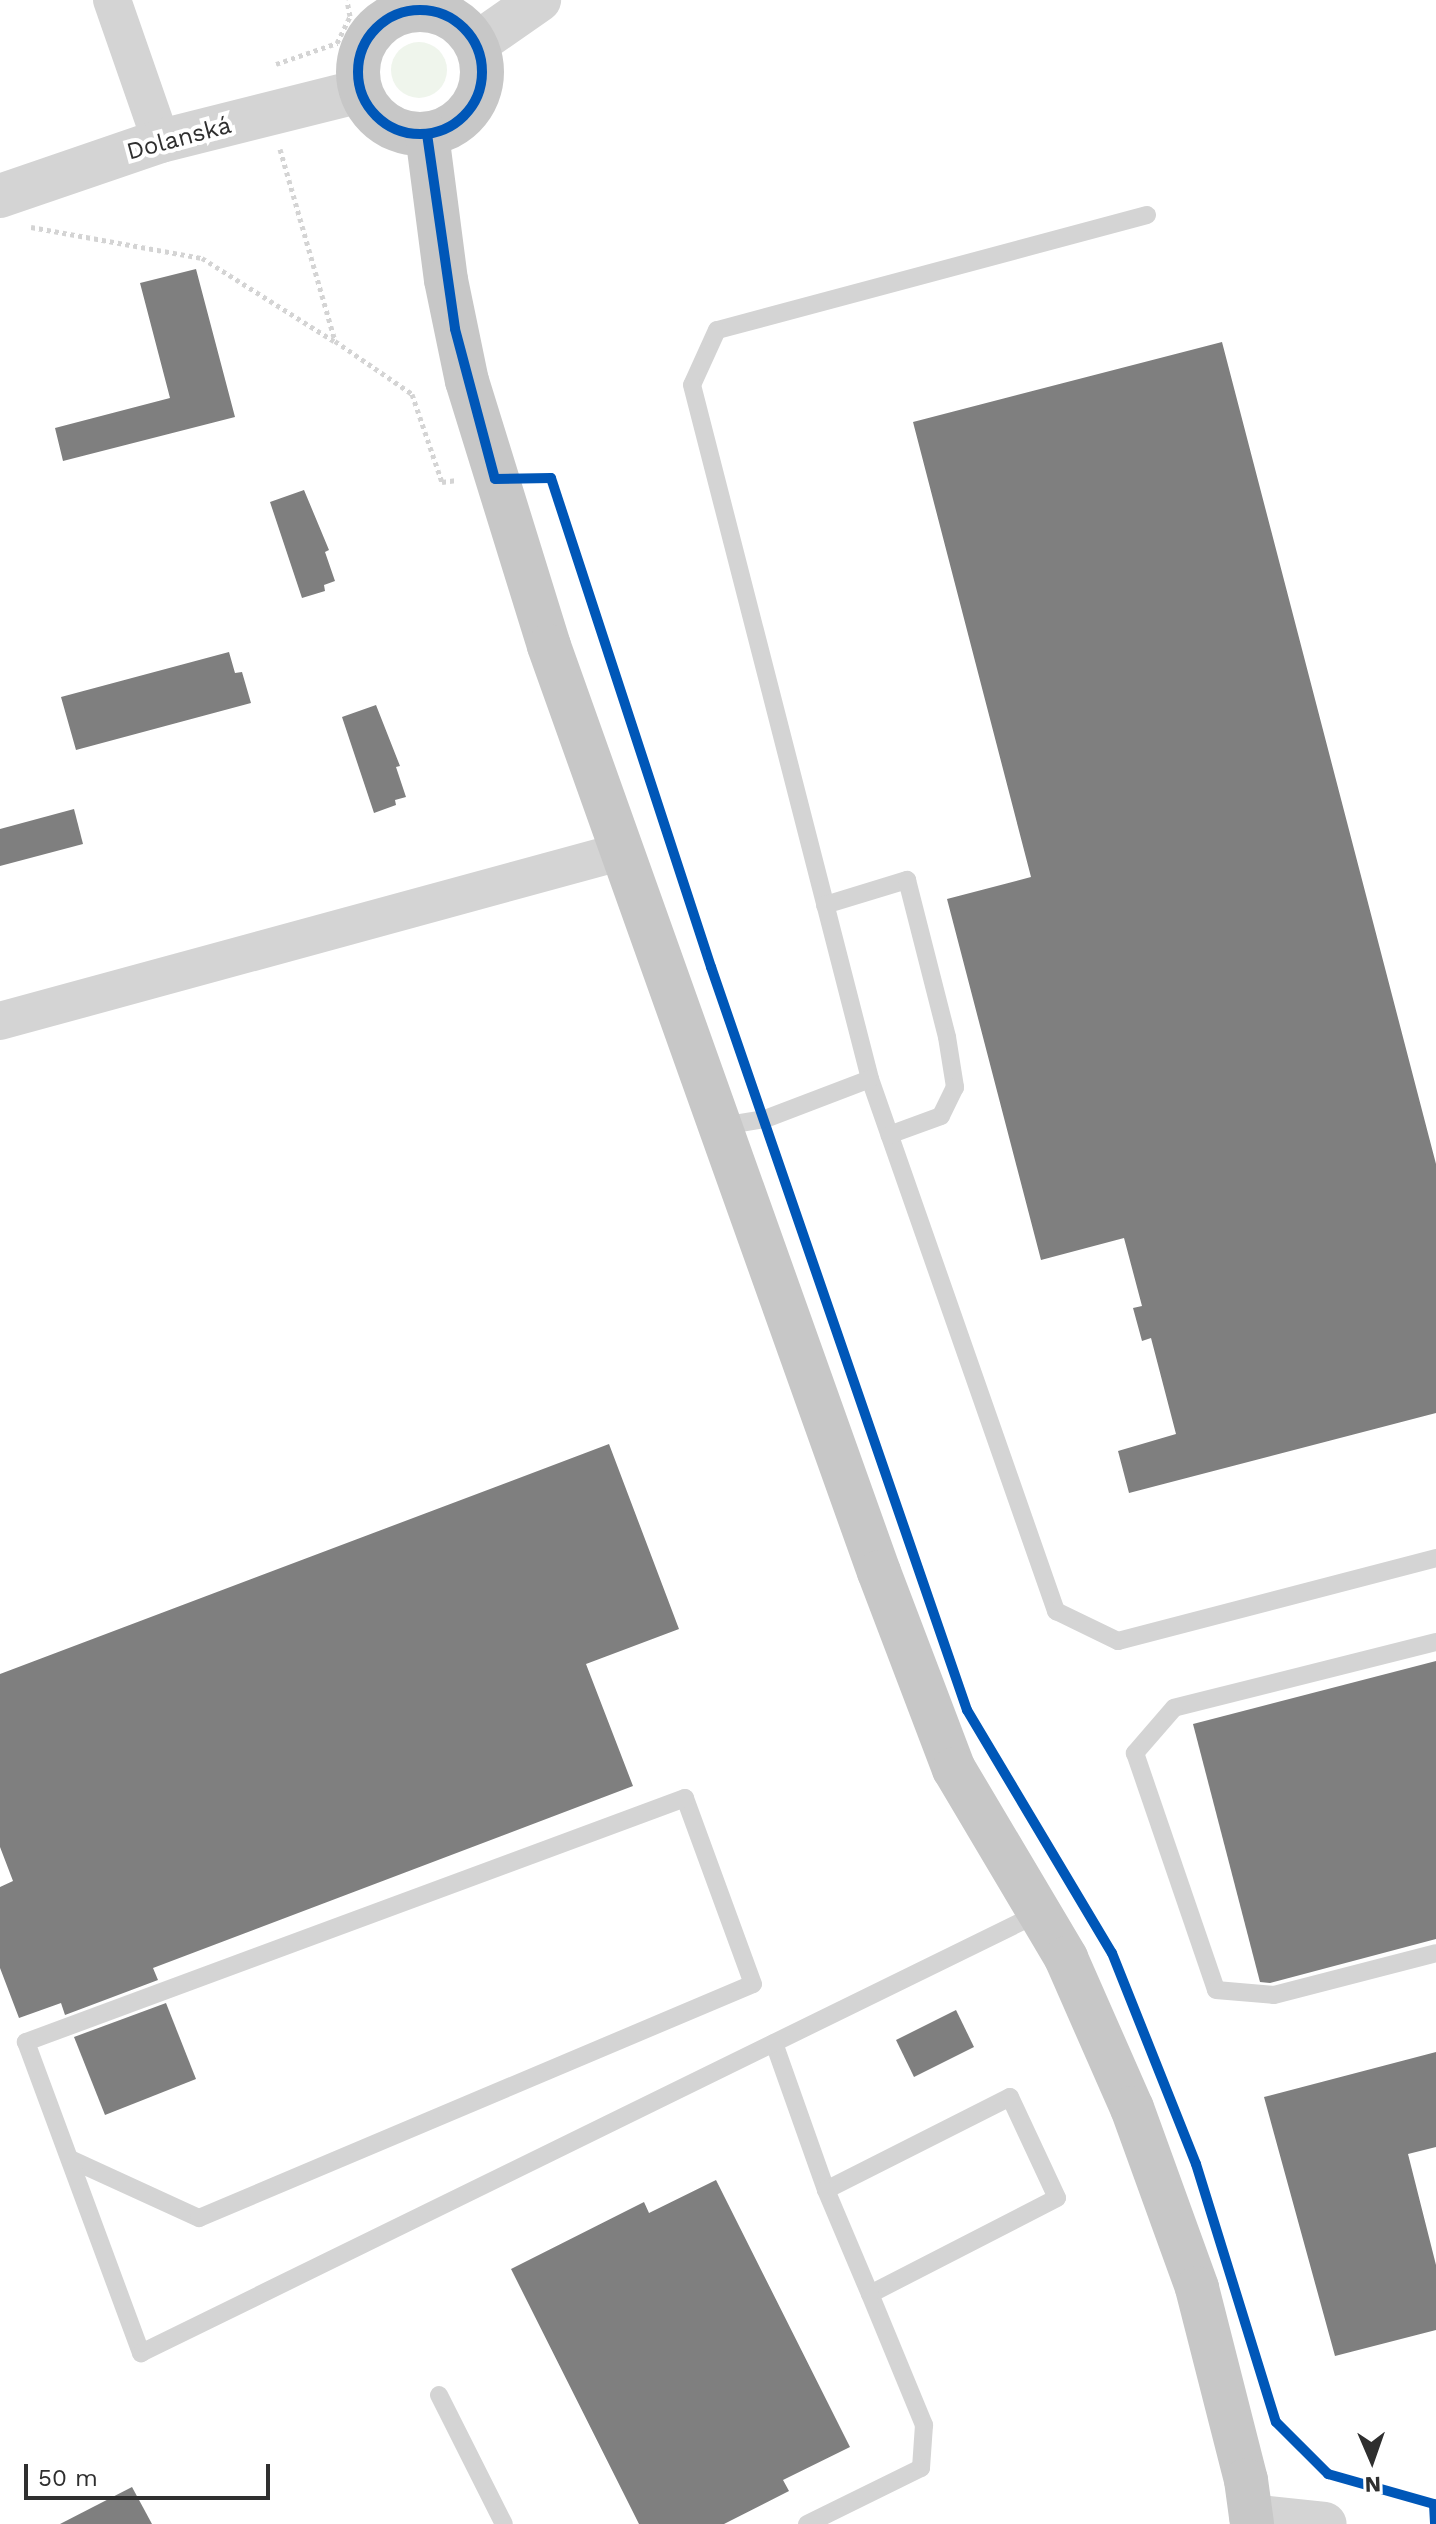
<!DOCTYPE html>
<meta charset="utf-8">
<style>
body{margin:0}
#map{position:relative;width:1436px;height:2524px;overflow:hidden;background:#fff;font-family:"Work Sans",sans-serif}
div>[style]{position:absolute}
.green>*{inset:0;background:#eff5ec}
.round{border-radius:50%}
.building>*{inset:0;background:#7f7f7f}
.path>*{height:5px;margin-top:-2.5px;transform-origin:0;background:repeating-linear-gradient(90deg,#d4d4d4 0 4px,transparent 0 8px)}
.service>*{height:18px;margin:-9px;padding:0 9px;transform-origin:9px;border-radius:9px;background:#d4d4d4}
.minor>*{height:38px;margin:-19px;padding:0 19px;transform-origin:19px;border-radius:19px;background:#d4d4d4}
.tertiary>*{height:44px;margin:-22px;padding:0 22px;transform-origin:22px;border-radius:22px;background:#d4d4d4}
.primary>*{height:44px;margin:-22px;padding:0 22px;transform-origin:22px;border-radius:22px;background:#c7c7c7}
.primary>.ring{margin:-22px;padding:0;box-sizing:content-box;background:none;border:44px solid #c7c7c7;border-radius:50%}
.cycleway>*{height:10px;margin:-5px;padding:0 5px;transform-origin:5px;border-radius:5px;background:#0057b8}
.cycleway>.ring{margin:-5px;padding:0;box-sizing:content-box;background:none;border:10px solid #0057b8;border-radius:50%}
span{translate:-50% -50%;white-space:nowrap;text-align:center;line-height:1.15;-webkit-text-stroke:8px #fff;paint-order:stroke}
.street-label{font-size:24px;color:#2f2f2f}
.north{position:absolute;left:1332px;top:2420px;width:80px;height:80px;-webkit-text-stroke:6px #fff;paint-order:stroke;rotate:178deg;font-size:22px;font-weight:700;line-height:32px;text-align:center;color:#2f2f2f}
.north::after{content:'';display:block;margin:auto;width:28px;height:36px;background:#2f2f2f;clip-path:polygon(50% 0,100% 100%,50% 72%,0 100%)}
.scale{position:absolute;left:24px;top:2464px;width:246px;height:36px;box-sizing:border-box;border:4px solid #2f2f2f;border-top:0;padding-left:10px;font-size:24px;line-height:28px;white-space:nowrap;color:#2f2f2f;-webkit-text-stroke:6px #fff;paint-order:stroke}
</style>
<div id="map">
<div class="green">
<div class="round" style="left:391px;top:42px;width:56px;height:56px"></div>
</div>
<div class="building">
<div style="clip-path:polygon(196px 269px,235px 417px,63px 461px,55px 428px,170px 398px,140px 283px)"></div>
<div style="clip-path:polygon(1222px 342px,1436px 1164px,1436px 1413px,1129px 1493px,1118px 1451px,1176px 1434px,1151px 1338px,1142px 1341px,1133px 1308px,1142px 1306px,1124px 1238px,1041px 1260px,947px 899px,1031px 877px,913px 422px)"></div>
<div style="clip-path:polygon(304px 490px,329px 550px,325px 552px,335px 581px,324px 585px,325px 591px,302px 598px,270px 502px)"></div>
<div style="clip-path:polygon(229px 652px,235px 673px,242px 672px,251px 703px,76px 750px,61px 697px)"></div>
<div style="clip-path:polygon(376px 705px,400px 766px,396px 767px,406px 797px,395px 800px,396px 805px,374px 813px,342px 717px)"></div>
<div style="clip-path:polygon(74px 809px,83px 844px,0 866px,0 829px)"></div>
<div style="clip-path:polygon(609px 1444px,679px 1629px,586px 1664px,633px 1786px,153px 1968px,158px 1980px,65px 2015px,61px 2003px,19px 2018px,0 1968px,0 1887px,13px 1881px,0 1847px,0 1674px)"></div>
<div style="clip-path:polygon(1436px 1661px,1436px 1939px,1270px 1983px,1260px 1982px,1193px 1724px)"></div>
<div style="clip-path:polygon(166px 2003px,196px 2079px,105px 2115px,74px 2037px)"></div>
<div style="clip-path:polygon(956px 2010px,974px 2047px,914px 2077px,896px 2040px)"></div>
<div style="clip-path:polygon(1436px 2052px,1436px 2147px,1408px 2154px,1436px 2265px,1436px 2330px,1335px 2356px,1264px 2097px)"></div>
<div style="clip-path:polygon(716px 2180px,850px 2447px,783px 2480px,789px 2491px,724px 2524px,639px 2524px,511px 2269px,644px 2202px,649px 2213px)"></div>
<div style="clip-path:polygon(132px 2487px,152px 2524px,60px 2524px)"></div>
</div>
<div class="path">
<div style="left:276px;top:64px;width:65px;rotate:-19deg"></div>
<div style="left:337px;top:43px;width:30px;rotate:-64deg"></div>
<div style="left:350px;top:16px;width:16px;rotate:-101deg"></div>
<div style="left:280px;top:149px;width:200px;rotate:74deg"></div>
<div style="left:335px;top:341px;width:93px;rotate:34.5deg"></div>
<div style="left:412px;top:394px;width:93px;rotate:71.2deg"></div>
<div style="left:442px;top:482px;width:15px;rotate:-8deg"></div>
<div style="left:31px;top:227px;width:174px;rotate:10.3deg"></div>
<div style="left:202px;top:258px;width:156px;rotate:32.2deg"></div>
</div>
<div class="service">
<div style="left:1147px;top:215px;width:445px;rotate:165deg"></div>
<div style="left:717px;top:330px;width:60px;rotate:114.4deg"></div>
<div style="left:692px;top:385px;width:716px;rotate:75.61deg"></div>
<div style="left:870px;top:1079px;width:564px;rotate:70.73deg"></div>
<div style="left:1056px;top:1611px;width:69px;rotate:25.8deg"></div>
<div style="left:1118px;top:1641px;width:329px;rotate:-14.6deg"></div>
<div style="left:825px;top:905px;width:86px;rotate:-17deg"></div>
<div style="left:907px;top:880px;width:162px;rotate:75.7deg"></div>
<div style="left:947px;top:1037px;width:51px;rotate:80.9deg"></div>
<div style="left:955px;top:1087px;width:32px;rotate:116deg"></div>
<div style="left:941px;top:1116px;width:55px;rotate:159.9deg"></div>
<div style="left:722px;top:1126px;width:44px;rotate:-9.2deg"></div>
<div style="left:765px;top:1119px;width:112px;rotate:-20.9deg"></div>
<div style="left:1436px;top:1642px;width:270px;rotate:165.9deg"></div>
<div style="left:1174px;top:1708px;width:60px;rotate:130.9deg"></div>
<div style="left:1135px;top:1753px;width:250px;rotate:71.1deg"></div>
<div style="left:1216px;top:1990px;width:58px;rotate:4.9deg"></div>
<div style="left:1274px;top:1995px;width:167px;rotate:-14.5deg"></div>
<div style="left:774px;top:2043px;width:156px;rotate:70.5deg"></div>
<div style="left:826px;top:2190px;width:206px;rotate:-26.8deg"></div>
<div style="left:1010px;top:2097px;width:111px;rotate:65deg"></div>
<div style="left:1057px;top:2198px;width:210px;rotate:152.8deg"></div>
<div style="left:870px;top:2294px;width:142px;rotate:67.6deg"></div>
<div style="left:924px;top:2425px;width:43px;rotate:94deg"></div>
<div style="left:921px;top:2468px;width:127px;rotate:153.8deg"></div>
<div style="left:70px;top:2159px;width:142px;rotate:24.6deg"></div>
<div style="left:199px;top:2218px;width:601px;rotate:-22.9deg"></div>
<div style="left:753px;top:1984px;width:198px;rotate:-110.1deg"></div>
<div style="left:685px;top:1798px;width:703px;rotate:159.68deg"></div>
<div style="left:26px;top:2042px;width:332px;rotate:69.7deg"></div>
<div style="left:141px;top:2353px;width:1000px;rotate:-26.1deg"></div>
<div style="left:826px;top:2190px;width:113px;rotate:67.1deg"></div>
<div style="left:439px;top:2395px;width:144px;rotate:63.3deg"></div>
</div>
<div class="minor">
<div style="left:112px;top:0;width:149px;rotate:70.8deg"></div>
<div style="left:0;top:1021px;width:646px;rotate:-15.26deg"></div>
</div>
<div class="tertiary">
<div style="left:476px;top:44px;width:77px;rotate:-34.9deg"></div>
<div style="left:0;top:196px;width:170px;rotate:-18.9deg"></div>
<div style="left:161px;top:141px;width:205px;rotate:-14.1deg"></div>
<div style="left:1251px;top:2516px;width:74px;rotate:6.2deg"></div>
</div>
<div class="primary">
<div class="ring" style="left:358px;top:10px;width:80px;height:80px"></div>
<div style="left:427px;top:134px;width:147px;rotate:82.6deg"></div>
<div style="left:446px;top:280px;width:103px;rotate:78.3deg"></div>
<div style="left:467px;top:381px;width:277px;rotate:72.8deg"></div>
<div style="left:549px;top:646px;width:983px;rotate:70.39deg"></div>
<div style="left:879px;top:1572px;width:211px;rotate:69.2deg"></div>
<div style="left:954px;top:1769px;width:220px;rotate:59.3deg"></div>
<div style="left:1066px;top:1958px;width:164px;rotate:66.3deg"></div>
<div style="left:1132px;top:2108px;width:191px;rotate:70.1deg"></div>
<div style="left:1197px;top:2288px;width:198px;rotate:75.7deg"></div>
<div style="left:1246px;top:2480px;width:44px;rotate:82.2deg"></div>
</div>
<div class="cycleway">
<div class="ring" style="left:358px;top:10px;width:114px;height:114px"></div>
<div style="left:427px;top:134px;width:197px;rotate:81.8deg"></div>
<div style="left:455px;top:329px;width:155px;rotate:75.1deg"></div>
<div style="left:495px;top:479px;width:56px;rotate:-1deg"></div>
<div style="left:551px;top:478px;width:515px;rotate:71.88deg"></div>
<div style="left:711px;top:967px;width:786px;rotate:70.99deg"></div>
<div style="left:967px;top:1710px;width:283px;rotate:59.2deg"></div>
<div style="left:1112px;top:1953px;width:227px;rotate:68.3deg"></div>
<div style="left:1196px;top:2164px;width:270px;rotate:72.8deg"></div>
<div style="left:1276px;top:2422px;width:74px;rotate:45deg"></div>
<div style="left:1328px;top:2474px;width:110px;rotate:15.8deg"></div>
<div style="left:1434px;top:2504px;width:20px;rotate:87deg"></div>
</div>
<div class="street-label">
<span style="left:179px;top:139px;rotate:-15deg">Dolanská</span>
</div>
<div class="north">N</div>
<div class="scale">50 m</div>
</div>
